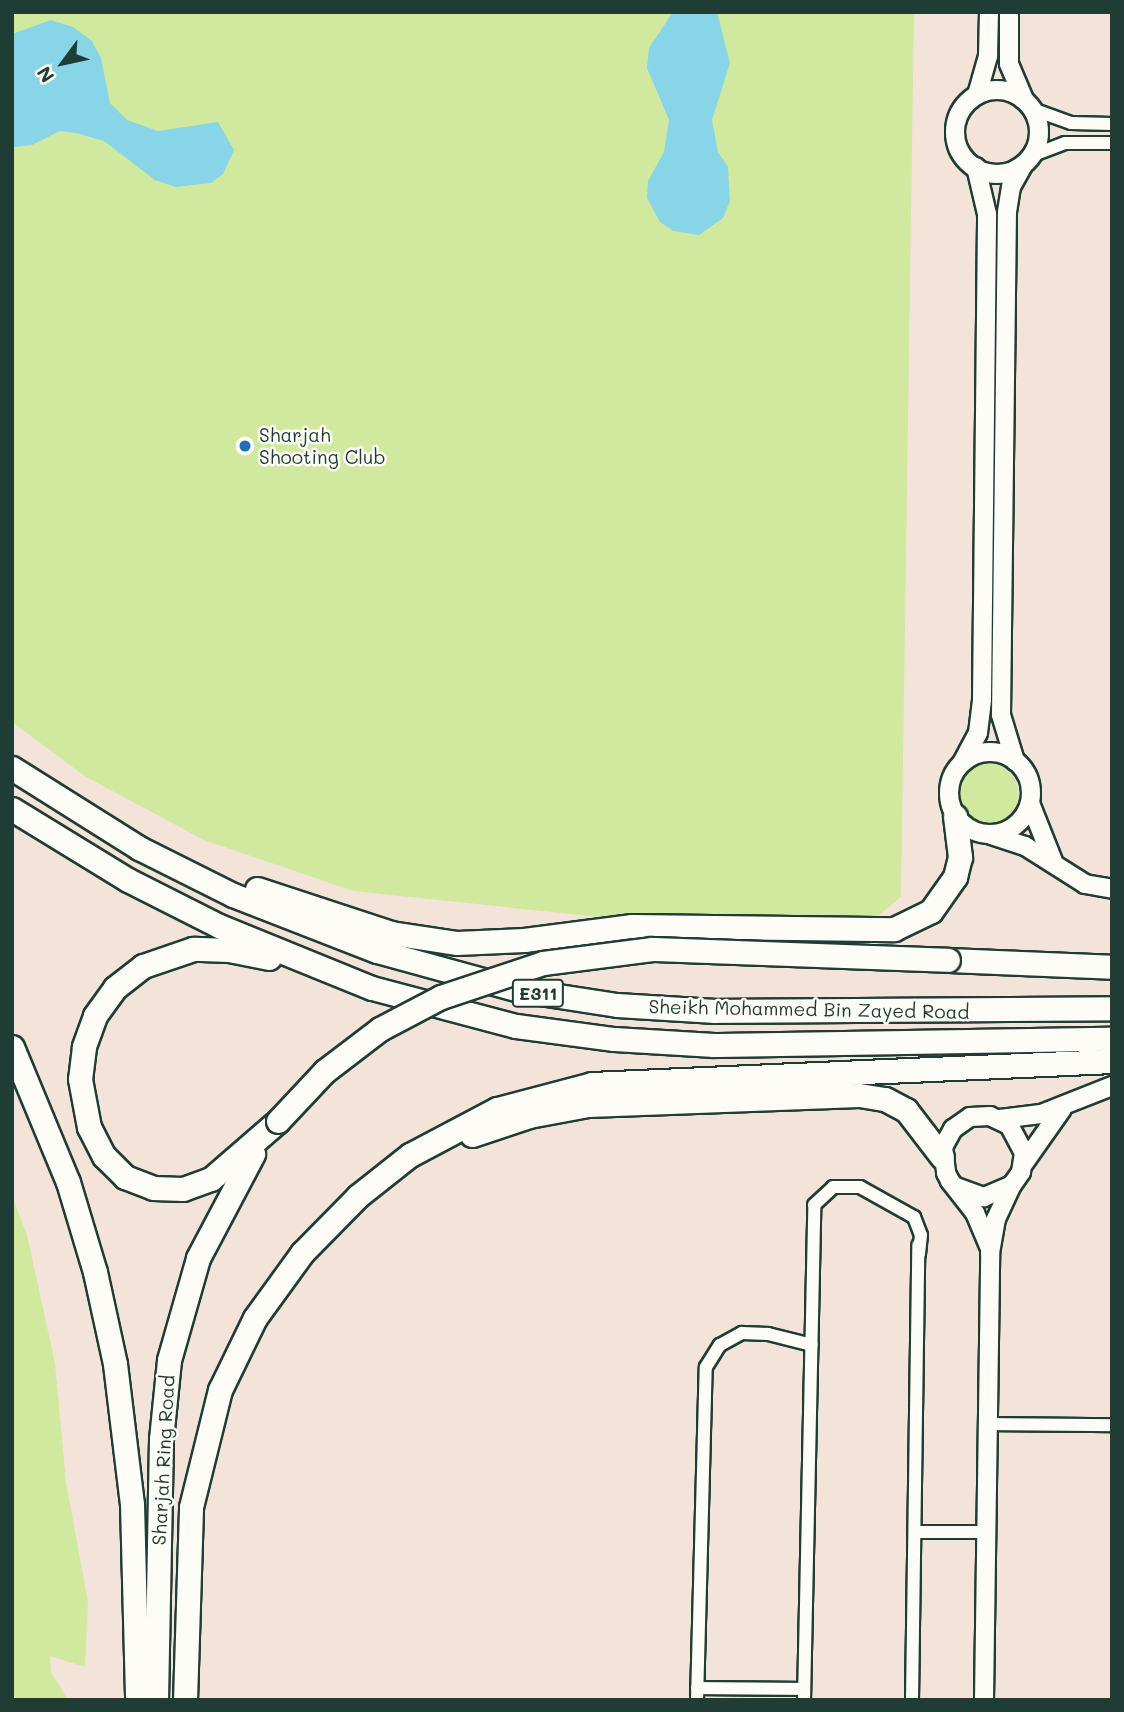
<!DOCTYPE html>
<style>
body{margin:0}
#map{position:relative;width:1124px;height:1712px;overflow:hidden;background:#f4e3d9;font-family:Mali,sans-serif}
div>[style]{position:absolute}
.green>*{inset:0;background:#d1e99f}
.round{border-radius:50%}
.water>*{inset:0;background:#88d5e7}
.roads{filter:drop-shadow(2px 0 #1f3d34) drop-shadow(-2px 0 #1f3d34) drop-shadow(0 2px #1f3d34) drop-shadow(0 -2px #1f3d34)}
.street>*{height:12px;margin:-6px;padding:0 6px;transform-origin:6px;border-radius:6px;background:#fdfcf7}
.secondary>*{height:18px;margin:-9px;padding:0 9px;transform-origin:9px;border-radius:9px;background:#fdfcf7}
.secondary>.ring{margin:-9px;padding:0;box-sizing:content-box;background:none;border:18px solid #fdfcf7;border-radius:50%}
.highway>*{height:23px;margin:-11.5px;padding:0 11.5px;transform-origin:11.5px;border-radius:11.5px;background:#fdfcf7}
.bridges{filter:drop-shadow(2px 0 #1f3d34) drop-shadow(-2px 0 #1f3d34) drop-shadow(0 2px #1f3d34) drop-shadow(0 -2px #1f3d34)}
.highway-bridge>*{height:23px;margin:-11.5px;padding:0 11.5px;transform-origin:11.5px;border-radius:11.5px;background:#fdfcf7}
.dots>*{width:19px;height:19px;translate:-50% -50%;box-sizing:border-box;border:4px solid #fdfcf7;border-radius:50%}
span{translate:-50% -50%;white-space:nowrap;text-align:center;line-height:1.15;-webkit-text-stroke:5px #fdfcf7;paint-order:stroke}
.shield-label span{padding:2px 5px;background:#fdfcf7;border:2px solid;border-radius:5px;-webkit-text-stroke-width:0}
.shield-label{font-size:18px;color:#1f3d34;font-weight:700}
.poi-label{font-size:19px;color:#1f3d34}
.left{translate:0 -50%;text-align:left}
.street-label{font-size:19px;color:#1f3d34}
.frame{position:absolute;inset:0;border:14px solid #1f3d34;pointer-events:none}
.north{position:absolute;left:28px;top:28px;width:70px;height:70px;-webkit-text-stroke:5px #fdfcf7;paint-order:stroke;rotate:237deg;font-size:19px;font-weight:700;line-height:28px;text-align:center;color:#1f3d34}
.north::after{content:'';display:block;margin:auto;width:24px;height:32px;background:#1f3d34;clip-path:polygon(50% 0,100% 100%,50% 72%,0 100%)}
</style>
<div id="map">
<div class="green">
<div style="clip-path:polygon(12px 12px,914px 12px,901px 897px,873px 920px,599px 917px,353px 891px,204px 840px,86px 777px,12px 722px)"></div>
<div class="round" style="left:951px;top:762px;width:68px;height:68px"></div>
<div style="clip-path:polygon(12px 1196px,27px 1235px,55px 1363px,66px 1482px,88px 1602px,85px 1667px,50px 1656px,51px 1672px,68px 1700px,16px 1700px,12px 1693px)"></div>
</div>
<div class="water">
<div style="clip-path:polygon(673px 12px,717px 12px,730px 63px,712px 120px,718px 152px,728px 167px,730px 201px,723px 218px,699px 235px,673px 231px,660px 222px,647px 198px,648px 181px,664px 152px,669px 120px,647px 68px,649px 48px)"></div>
<div style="clip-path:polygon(51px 20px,73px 27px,92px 41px,101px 58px,110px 103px,127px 120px,158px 131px,218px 122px,234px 150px,223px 174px,211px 183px,176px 187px,155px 180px,104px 141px,76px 133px,60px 131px,32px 145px,12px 147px,12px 34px)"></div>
</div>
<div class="roads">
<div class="street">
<div style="left:1032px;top:109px;width:41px;rotate:19.7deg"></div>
<div style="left:1071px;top:123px;width:41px;rotate:1.4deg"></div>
<div style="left:1031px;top:156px;width:36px;rotate:-21deg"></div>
<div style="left:1065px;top:143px;width:47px"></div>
<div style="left:988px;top:1424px;width:124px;rotate:0.5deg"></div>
<div style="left:915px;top:1532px;width:71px"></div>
<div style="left:697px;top:1688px;width:107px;rotate:0.5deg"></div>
<div style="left:697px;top:1700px;width:333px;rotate:-88.5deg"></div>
<div style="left:706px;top:1367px;width:26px;rotate:-58deg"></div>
<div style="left:720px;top:1345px;width:25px;rotate:-29deg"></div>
<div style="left:742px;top:1333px;width:26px;rotate:2deg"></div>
<div style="left:768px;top:1334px;width:45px;rotate:14deg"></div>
<div style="left:804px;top:1700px;width:495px;rotate:-88.8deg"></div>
<div style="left:814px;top:1205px;width:26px;rotate:-43deg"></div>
<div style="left:833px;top:1187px;width:27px"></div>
<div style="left:860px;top:1187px;width:62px;rotate:29.1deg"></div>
<div style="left:914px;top:1217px;width:19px;rotate:69deg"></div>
<div style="left:921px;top:1235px;width:19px;rotate:96deg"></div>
<div style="left:912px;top:1700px;width:455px;rotate:-89.2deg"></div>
</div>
<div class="secondary">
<div style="left:1009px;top:12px;width:52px;rotate:90deg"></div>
<div style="left:1009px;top:64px;width:39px;rotate:67deg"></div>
<div class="ring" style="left:955px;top:90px;width:66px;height:66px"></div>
<div style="left:977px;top:95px;width:41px;rotate:-74.2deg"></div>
<div style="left:988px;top:56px;width:44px;rotate:-88.7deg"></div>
<div class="ring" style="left:949px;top:752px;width:64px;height:64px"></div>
<div style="left:1015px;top:761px;width:48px;rotate:-106.9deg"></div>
<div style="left:1001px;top:715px;width:503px;rotate:-89.32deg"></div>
<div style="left:1007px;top:212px;width:25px;rotate:-81deg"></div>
<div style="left:1011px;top:187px;width:25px;rotate:-61deg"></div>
<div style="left:962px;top:763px;width:34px;rotate:-62deg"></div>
<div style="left:978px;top:733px;width:34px;rotate:-83deg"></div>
<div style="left:982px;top:699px;width:485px;rotate:-89.4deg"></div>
<div style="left:987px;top:214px;width:48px;rotate:-103.2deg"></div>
<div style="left:1030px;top:803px;width:62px;rotate:68.4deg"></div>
<div style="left:991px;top:835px;width:36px;rotate:18deg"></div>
<div style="left:1025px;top:846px;width:71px;rotate:32.3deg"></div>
<div style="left:1085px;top:884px;width:27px;rotate:10deg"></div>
<div style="left:1000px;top:1119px;width:41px;rotate:-7deg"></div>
<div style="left:1041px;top:1114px;width:76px;rotate:-21.5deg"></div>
<div style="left:1024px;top:1163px;width:66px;rotate:-54.9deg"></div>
<div style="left:956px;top:1187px;width:30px;rotate:20deg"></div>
<div style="left:984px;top:1197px;width:30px;rotate:-23deg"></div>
<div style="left:1012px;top:1185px;width:16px;rotate:-55deg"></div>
<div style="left:1021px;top:1172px;width:19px;rotate:-81deg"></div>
<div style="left:1024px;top:1153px;width:32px;rotate:-118deg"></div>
<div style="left:1009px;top:1125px;width:21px;rotate:-155deg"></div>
<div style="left:990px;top:1116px;width:20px;rotate:177deg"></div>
<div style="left:970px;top:1117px;width:21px;rotate:145deg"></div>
<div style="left:953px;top:1129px;width:21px;rotate:119deg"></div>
<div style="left:943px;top:1147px;width:26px;rotate:83deg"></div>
<div style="left:946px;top:1173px;width:9px;rotate:63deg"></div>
<div style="left:950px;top:1181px;width:41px;rotate:52deg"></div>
<div style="left:975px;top:1213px;width:36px;rotate:67deg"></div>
<div style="left:984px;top:1700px;width:447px;rotate:-89.2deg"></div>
<div style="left:990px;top:1253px;width:35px;rotate:-80deg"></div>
<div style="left:996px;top:1219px;width:38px;rotate:-65deg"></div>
</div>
<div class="highway">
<div style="left:12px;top:768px;width:150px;rotate:32.2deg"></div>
<div style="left:139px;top:848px;width:105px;rotate:26.6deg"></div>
<div style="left:233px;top:895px;width:155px;rotate:21.3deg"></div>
<div style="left:377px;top:951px;width:148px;rotate:15.3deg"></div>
<div style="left:520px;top:990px;width:98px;rotate:8.8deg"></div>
<div style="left:617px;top:1005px;width:98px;rotate:3.5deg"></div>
<div style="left:715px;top:1011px;width:397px;rotate:-0.4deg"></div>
<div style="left:12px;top:809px;width:136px;rotate:31.5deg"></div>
<div style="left:128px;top:880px;width:102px;rotate:26.8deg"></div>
<div style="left:219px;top:926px;width:165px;rotate:22.1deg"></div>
<div style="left:372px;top:988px;width:149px;rotate:14.8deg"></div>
<div style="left:516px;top:1026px;width:99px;rotate:7.6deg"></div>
<div style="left:614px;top:1039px;width:100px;rotate:3.4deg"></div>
<div style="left:714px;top:1045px;width:398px;rotate:-0.9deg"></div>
<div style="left:257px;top:889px;width:141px;rotate:18.2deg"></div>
<div style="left:391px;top:933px;width:67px;rotate:8.6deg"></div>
<div style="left:457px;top:943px;width:67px;rotate:-2.6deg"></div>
<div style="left:524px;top:940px;width:109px;rotate:-7.4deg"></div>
<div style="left:632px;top:926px;width:262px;rotate:0.7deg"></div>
<div style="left:894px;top:929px;width:41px;rotate:-25.9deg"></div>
<div style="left:931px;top:911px;width:42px;rotate:-54.8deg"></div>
<div style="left:955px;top:877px;width:21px;rotate:-76deg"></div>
<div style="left:960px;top:857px;width:41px;rotate:-97deg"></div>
<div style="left:269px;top:958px;width:41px;rotate:-168.7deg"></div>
<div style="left:229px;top:950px;width:36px;rotate:-178deg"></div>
<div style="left:193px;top:949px;width:53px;rotate:161.2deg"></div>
<div style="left:143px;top:966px;width:36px;rotate:142deg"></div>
<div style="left:115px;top:988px;width:34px;rotate:126deg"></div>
<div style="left:95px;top:1016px;width:33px;rotate:110deg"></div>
<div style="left:84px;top:1047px;width:32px;rotate:97deg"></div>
<div style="left:80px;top:1079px;width:49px;rotate:79.4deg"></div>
<div style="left:89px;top:1127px;width:33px;rotate:63deg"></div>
<div style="left:104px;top:1156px;width:30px;rotate:45deg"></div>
<div style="left:125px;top:1177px;width:30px;rotate:21deg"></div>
<div style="left:153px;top:1188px;width:30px;rotate:2deg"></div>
<div style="left:183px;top:1189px;width:30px;rotate:-20deg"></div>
<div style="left:211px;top:1179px;width:89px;rotate:-40.9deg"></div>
<div style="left:948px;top:960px;width:164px;rotate:2.4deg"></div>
<div style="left:12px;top:1047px;width:146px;rotate:67.5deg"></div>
<div style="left:68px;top:1182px;width:94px;rotate:73.3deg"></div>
<div style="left:95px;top:1272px;width:94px;rotate:77.7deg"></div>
<div style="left:115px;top:1364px;width:141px;rotate:83.1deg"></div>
<div style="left:132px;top:1504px;width:196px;rotate:88.5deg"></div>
<div style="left:472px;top:1135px;width:60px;rotate:-18.4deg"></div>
<div style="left:529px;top:1116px;width:60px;rotate:-10.6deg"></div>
<div style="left:588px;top:1105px;width:271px;rotate:-2.1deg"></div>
<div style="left:859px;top:1095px;width:26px;rotate:9deg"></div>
<div style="left:885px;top:1099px;width:24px;rotate:28deg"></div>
<div style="left:906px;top:1110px;width:59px;rotate:52.5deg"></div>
<div style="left:156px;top:1700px;width:261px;rotate:-88.9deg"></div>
<div style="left:161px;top:1439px;width:79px;rotate:-84.2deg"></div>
<div style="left:169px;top:1360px;width:106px;rotate:-74.1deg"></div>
<div style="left:198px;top:1258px;width:118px;rotate:-62.1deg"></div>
<div style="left:185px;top:1700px;width:193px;rotate:-88.2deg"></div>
<div style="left:191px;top:1507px;width:121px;rotate:-76.1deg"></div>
<div style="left:220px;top:1390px;width:80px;rotate:-64.1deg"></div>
<div style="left:255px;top:1318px;width:80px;rotate:-54.1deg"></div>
<div style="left:302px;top:1253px;width:80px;rotate:-45.5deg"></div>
<div style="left:358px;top:1196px;width:66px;rotate:-38.3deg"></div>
<div style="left:410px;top:1155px;width:98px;rotate:-27.9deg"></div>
<div style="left:497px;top:1109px;width:98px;rotate:-14.7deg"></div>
<div style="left:592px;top:1084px;width:521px;rotate:-2.53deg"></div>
</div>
</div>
<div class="bridges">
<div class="highway-bridge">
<div style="left:278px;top:1121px;width:69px;rotate:-46.8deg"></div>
<div style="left:325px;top:1071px;width:69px;rotate:-37.4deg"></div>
<div style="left:380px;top:1029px;width:69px;rotate:-27.7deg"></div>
<div style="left:441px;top:997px;width:108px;rotate:-18.4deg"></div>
<div style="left:543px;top:963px;width:110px;rotate:-7.3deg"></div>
<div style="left:652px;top:949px;width:296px;rotate:2.1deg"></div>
</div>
</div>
<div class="dots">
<div style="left:245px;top:446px;background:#1f6fb2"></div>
</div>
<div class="shield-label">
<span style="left:538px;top:993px">E311</span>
</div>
<div class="poi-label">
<span class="left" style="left:259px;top:446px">Sharjah<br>Shooting Club</span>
</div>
<div class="street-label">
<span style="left:809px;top:1009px;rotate:1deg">Sheikh Mohammed Bin Zayed Road</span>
<span style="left:163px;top:1460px;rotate:-87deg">Sharjah Ring Road</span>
</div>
<div class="frame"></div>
<div class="north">N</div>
</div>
